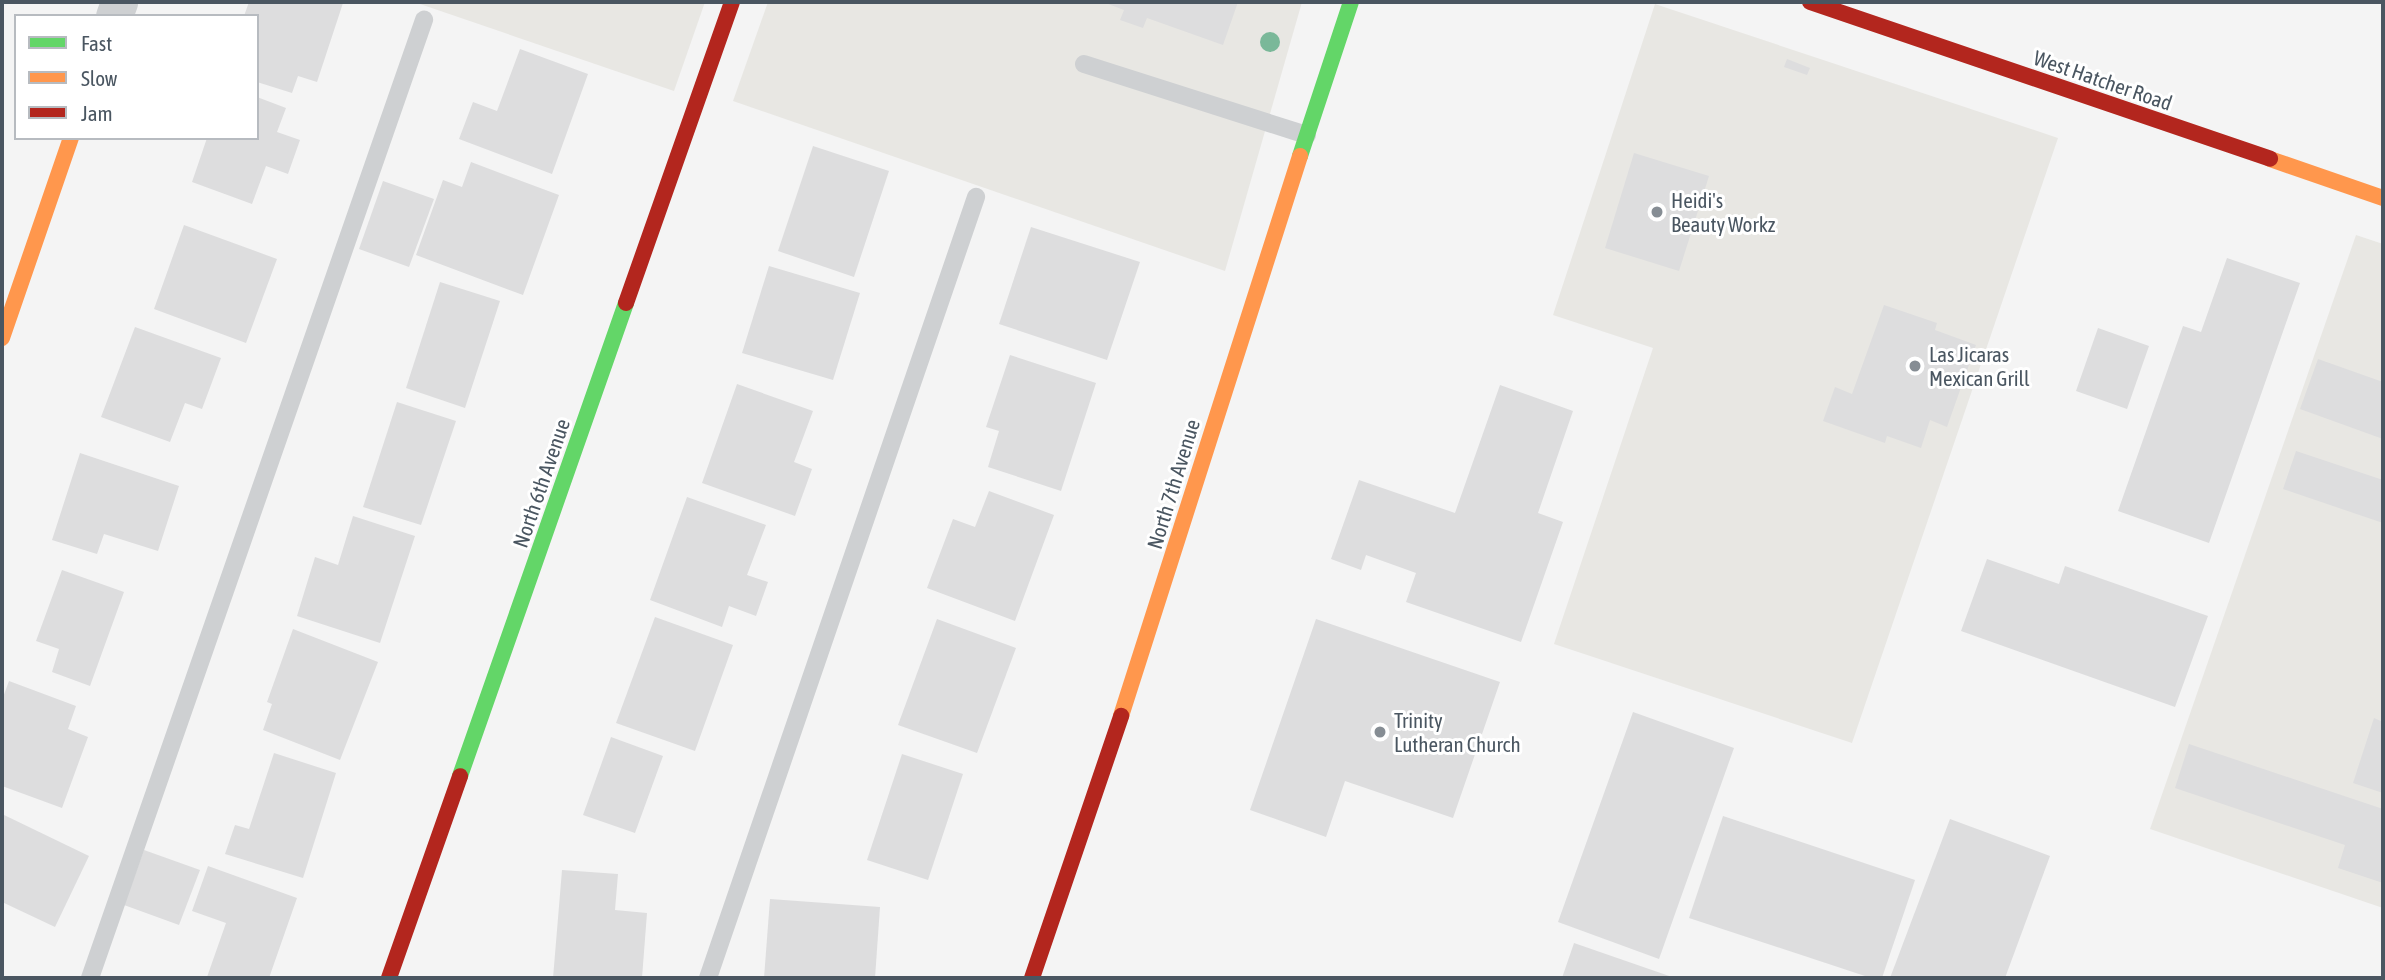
<!DOCTYPE html>
<style>
body{margin:0}
#map{position:relative;width:2385px;height:980px;overflow:hidden;background:#f4f4f4;font-family:"Asap Condensed",sans-serif}
div>[style]{position:absolute}
.commercial>*{inset:0;background:#e8e7e3}
.building>*{inset:0;background:#ddddde}
.lane>*{height:18px;margin:-9px;padding:0 9px;transform-origin:9px;border-radius:9px;background:#ced0d2}
.street>*{height:37px;margin:-18.5px;padding:0 18.5px;transform-origin:18.5px;border-radius:18.5px;background:#ced0d2}
.fast>*{height:16px;margin:-8px;padding:0 8px;transform-origin:8px;border-radius:8px;background:#63d668}
.slow>*{height:16px;margin:-8px;padding:0 8px;transform-origin:8px;border-radius:8px;background:#ff974d}
.jam>*{height:16px;margin:-8px;padding:0 8px;transform-origin:8px;border-radius:8px;background:#b3261e}
.trees>*{width:20px;height:20px;margin:-10px;border-radius:50%;background:#7ab899}
.dots>*{width:19px;height:19px;translate:-50% -50%;box-sizing:border-box;border:4px solid #fff;border-radius:50%}
span{translate:-50% -50%;white-space:nowrap;text-align:center;line-height:1.15;-webkit-text-stroke:6px #fff;paint-order:stroke}
.street-label{font-size:21px;color:#4a5661}
.poi-label{font-size:21px;color:#4a5661}
.left{translate:0 -50%;text-align:left}
.frame{position:absolute;inset:0;border:4px solid #4a5661;pointer-events:none}
.legend{position:absolute;left:14px;top:14px;width:245px;height:126px;box-sizing:border-box;background:#fff;border:2px solid #b7bbc0;margin:0;padding:9px 12px;list-style:none;font-size:21px;color:#4a5661}
.legend li{display:flex;align-items:center;gap:14px;height:35px}
.legend b{width:35px;border:2px solid #b7bbc0}
</style>
<div id="map">
<div class="commercial">
<div style="clip-path:polygon(421px 2px,705px 2px,674px 91px,420px 4px)"></div>
<div style="clip-path:polygon(768px 2px,1302px 2px,1225px 271px,733px 101px)"></div>
<div style="clip-path:polygon(1655px 4px,2058px 138px,1852px 743px,1554px 644px,1653px 348px,1553px 315px)"></div>
<div style="clip-path:polygon(2356px 235px,2383px 244px,2383px 908px,2150px 829px)"></div>
</div>
<div class="building">
<div style="clip-path:polygon(249px 2px,343px 3px,317px 82px,298px 76px,292px 93px,257px 82px,257px 16px,244px 16px)"></div>
<div style="clip-path:polygon(1103px 2px,1238px 2px,1223px 45px,1147px 18px,1143px 28px,1120px 20px,1124px 10px)"></div>
<div style="clip-path:polygon(520px 49px,588px 74px,552px 174px,459px 139px,473px 102px,497px 111px)"></div>
<div style="clip-path:polygon(1787px 59px,1810px 68px,1807px 75px,1784px 67px)"></div>
<div style="clip-path:polygon(257px 97px,286px 108px,277px 132px,300px 140px,288px 174px,266px 166px,252px 204px,192px 182px,207px 138px,257px 138px)"></div>
<div style="clip-path:polygon(813px 146px,889px 171px,854px 277px,778px 251px)"></div>
<div style="clip-path:polygon(1634px 153px,1709px 176px,1679px 271px,1605px 248px)"></div>
<div style="clip-path:polygon(471px 162px,559px 195px,523px 295px,416px 255px,443px 180px,462px 187px)"></div>
<div style="clip-path:polygon(383px 181px,434px 199px,409px 267px,359px 249px)"></div>
<div style="clip-path:polygon(184px 225px,277px 259px,246px 343px,154px 309px)"></div>
<div style="clip-path:polygon(1031px 227px,1140px 262px,1107px 360px,999px 324px)"></div>
<div style="clip-path:polygon(2227px 258px,2300px 283px,2209px 543px,2118px 511px,2183px 326px,2201px 332px)"></div>
<div style="clip-path:polygon(769px 266px,860px 293px,833px 380px,742px 353px)"></div>
<div style="clip-path:polygon(440px 282px,500px 301px,465px 408px,406px 388px)"></div>
<div style="clip-path:polygon(1884px 305px,1937px 323px,1935px 330px,1976px 345px,1947px 427px,1930px 420px,1921px 448px,1887px 436px,1885px 443px,1823px 421px,1835px 387px,1852px 394px)"></div>
<div style="clip-path:polygon(135px 327px,221px 358px,202px 409px,185px 403px,170px 442px,101px 417px)"></div>
<div style="clip-path:polygon(2098px 328px,2149px 346px,2127px 409px,2076px 391px)"></div>
<div style="clip-path:polygon(1010px 355px,1096px 383px,1061px 491px,988px 467px,999px 431px,986px 427px)"></div>
<div style="clip-path:polygon(2318px 359px,2383px 382px,2383px 439px,2300px 409px)"></div>
<div style="clip-path:polygon(737px 384px,813px 411px,794px 462px,812px 469px,795px 516px,702px 483px)"></div>
<div style="clip-path:polygon(1500px 385px,1573px 411px,1538px 513px,1563px 522px,1521px 642px,1406px 602px,1416px 573px,1366px 555px,1361px 570px,1331px 559px,1359px 480px,1455px 513px)"></div>
<div style="clip-path:polygon(397px 402px,456px 421px,421px 525px,363px 507px)"></div>
<div style="clip-path:polygon(2296px 451px,2383px 480px,2383px 523px,2283px 489px)"></div>
<div style="clip-path:polygon(80px 453px,179px 486px,158px 551px,104px 534px,97px 554px,52px 540px)"></div>
<div style="clip-path:polygon(989px 491px,1054px 515px,1015px 621px,927px 588px,953px 519px,975px 527px)"></div>
<div style="clip-path:polygon(687px 497px,766px 525px,747px 575px,768px 582px,756px 616px,729px 606px,722px 627px,650px 600px)"></div>
<div style="clip-path:polygon(353px 516px,415px 536px,380px 643px,297px 616px,315px 557px,338px 565px)"></div>
<div style="clip-path:polygon(1987px 559px,2059px 584px,2065px 566px,2208px 616px,2175px 707px,1961px 631px)"></div>
<div style="clip-path:polygon(62px 570px,124px 592px,90px 686px,52px 672px,59px 649px,36px 641px)"></div>
<div style="clip-path:polygon(655px 617px,733px 645px,695px 751px,616px 723px)"></div>
<div style="clip-path:polygon(937px 619px,1016px 648px,977px 753px,898px 725px)"></div>
<div style="clip-path:polygon(1316px 619px,1500px 682px,1453px 818px,1345px 781px,1326px 837px,1250px 810px)"></div>
<div style="clip-path:polygon(293px 629px,378px 662px,340px 760px,263px 730px,272px 704px,267px 702px)"></div>
<div style="clip-path:polygon(9px 681px,76px 706px,68px 729px,88px 737px,62px 808px,2px 786px,2px 700px)"></div>
<div style="clip-path:polygon(1633px 712px,1734px 748px,1659px 959px,1558px 922px)"></div>
<div style="clip-path:polygon(2374px 718px,2383px 722px,2383px 793px,2353px 783px)"></div>
<div style="clip-path:polygon(611px 737px,663px 756px,635px 833px,583px 815px)"></div>
<div style="clip-path:polygon(2189px 744px,2383px 809px,2383px 883px,2338px 868px,2345px 845px,2175px 788px)"></div>
<div style="clip-path:polygon(274px 753px,336px 773px,303px 878px,225px 854px,235px 825px,249px 829px)"></div>
<div style="clip-path:polygon(902px 754px,963px 774px,928px 880px,867px 860px)"></div>
<div style="clip-path:polygon(2px 814px,89px 856px,55px 927px,2px 902px)"></div>
<div style="clip-path:polygon(1723px 816px,1915px 880px,1882px 978px,1871px 978px,1689px 918px)"></div>
<div style="clip-path:polygon(1950px 819px,2050px 856px,2005px 978px,1890px 978px)"></div>
<div style="clip-path:polygon(144px 850px,200px 870px,179px 925px,124px 905px)"></div>
<div style="clip-path:polygon(208px 866px,297px 898px,269px 978px,207px 977px,226px 923px,192px 911px)"></div>
<div style="clip-path:polygon(562px 870px,618px 874px,615px 910px,647px 913px,642px 978px,553px 978px)"></div>
<div style="clip-path:polygon(770px 899px,880px 907px,875px 978px,764px 978px)"></div>
<div style="clip-path:polygon(1574px 943px,1675px 978px,1562px 978px)"></div>
</div>
<div class="lane">
<div style="left:1084px;top:64px;width:234px;rotate:17.7deg"></div>
<div style="left:90px;top:978px;width:1015px;rotate:-70.78deg"></div>
<div style="left:708px;top:978px;width:826px;rotate:-71.06deg"></div>
</div>
<div class="street">
<div style="left:114px;top:16px;width:15px;rotate:-70deg"></div>
</div>
<div class="fast">
<div style="left:1300px;top:156px;width:162px;rotate:-71.7deg"></div>
<div style="left:460px;top:776px;width:501px;rotate:-70.66deg"></div>
</div>
<div class="slow">
<div style="left:2270px;top:159px;width:120px;rotate:19deg"></div>
<div style="left:2px;top:338px;width:212px;rotate:-71deg"></div>
<div style="left:1121px;top:716px;width:588px;rotate:-72.27deg"></div>
</div>
<div class="jam">
<div style="left:1810px;top:2px;width:486px;rotate:18.8deg"></div>
<div style="left:626px;top:303px;width:319px;rotate:-70.6deg"></div>
<div style="left:389px;top:978px;width:214px;rotate:-70.6deg"></div>
<div style="left:1032px;top:978px;width:277px;rotate:-71.2deg"></div>
</div>
<div class="trees">
<div style="left:1270px;top:42px"></div>
</div>
<div class="dots">
<div style="left:1657px;top:212px;background:#868d94"></div>
<div style="left:1915px;top:366px;background:#868d94"></div>
<div style="left:1380px;top:732px;background:#868d94"></div>
</div>
<div class="street-label">
<span style="left:2103px;top:80px;rotate:19deg">West Hatcher Road</span>
<span style="left:541px;top:483px;rotate:-71deg">North 6th Avenue</span>
<span style="left:1173px;top:484px;rotate:-73deg">North 7th Avenue</span>
</div>
<div class="poi-label">
<span class="left" style="left:1671px;top:212px">Heidi's<br>Beauty Workz</span>
<span class="left" style="left:1929px;top:366px">Las Jicaras<br>Mexican Grill</span>
<span class="left" style="left:1394px;top:732px">Trinity<br>Lutheran Church</span>
</div>
<div class="frame"></div>
<ul class="legend">
<li><b style="height:9px;background:#63d668"></b>Fast</li>
<li><b style="height:9px;background:#ff974d"></b>Slow</li>
<li><b style="height:9px;background:#b3261e"></b>Jam</li>
</ul>
</div>
